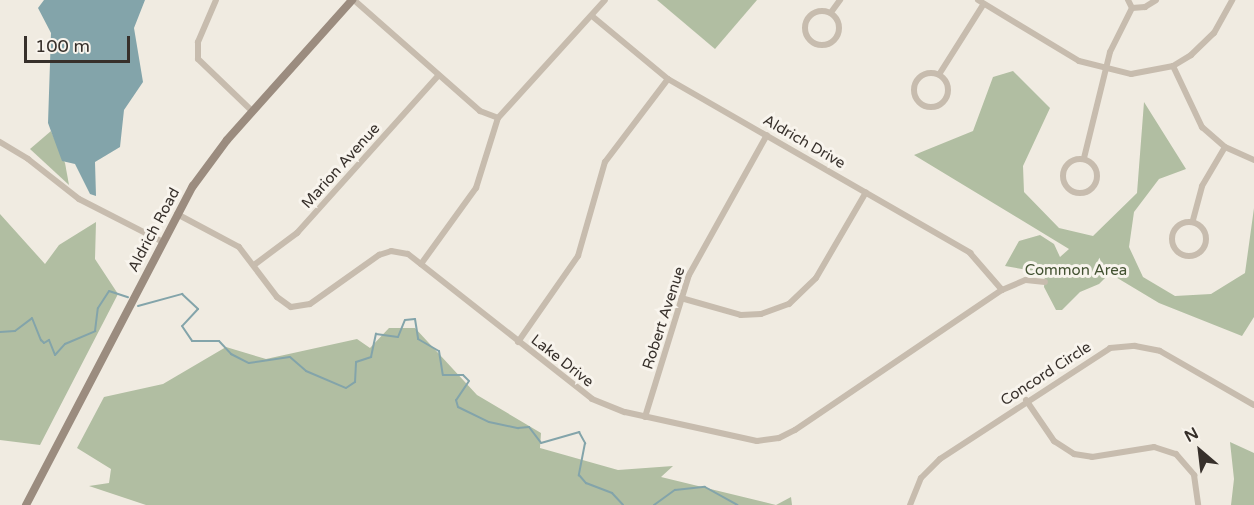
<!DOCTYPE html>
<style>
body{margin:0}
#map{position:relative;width:1254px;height:505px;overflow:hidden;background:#f0ebe1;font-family:"Varela Round",sans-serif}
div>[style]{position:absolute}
.green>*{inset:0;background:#b1bea2}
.water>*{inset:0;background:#83a4aa}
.stream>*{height:2px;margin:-1px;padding:0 1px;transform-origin:1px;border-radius:1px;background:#83a4aa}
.minor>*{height:6px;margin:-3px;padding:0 3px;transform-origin:3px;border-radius:3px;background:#c7bcae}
.minor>.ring{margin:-3px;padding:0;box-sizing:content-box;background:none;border:6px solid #c7bcae;border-radius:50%}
.secondary>*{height:8px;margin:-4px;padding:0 4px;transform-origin:4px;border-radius:4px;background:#9b8c7f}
span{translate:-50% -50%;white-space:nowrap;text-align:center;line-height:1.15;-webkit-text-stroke:6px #f8f4ed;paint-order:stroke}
.street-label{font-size:15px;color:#37302b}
.park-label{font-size:15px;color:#435232}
.north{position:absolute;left:1170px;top:421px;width:60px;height:60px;-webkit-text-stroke:4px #f8f4ed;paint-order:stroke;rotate:332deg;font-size:16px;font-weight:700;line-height:24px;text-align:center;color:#37302b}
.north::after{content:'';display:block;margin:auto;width:21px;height:27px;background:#37302b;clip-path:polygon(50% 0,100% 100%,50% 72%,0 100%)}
.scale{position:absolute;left:24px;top:36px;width:106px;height:27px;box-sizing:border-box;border:3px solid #37302b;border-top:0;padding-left:8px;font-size:18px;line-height:21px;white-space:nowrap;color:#37302b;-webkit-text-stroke:4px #f8f4ed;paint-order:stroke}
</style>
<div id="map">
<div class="green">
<div style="clip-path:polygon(657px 0,757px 0,715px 49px)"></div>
<div style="clip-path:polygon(1013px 71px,1050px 108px,1023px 166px,1024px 192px,1059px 228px,1093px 236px,1137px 193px,1144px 102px,1186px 169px,1159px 179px,1134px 212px,1129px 247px,1143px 277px,1175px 296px,1211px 294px,1245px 273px,1254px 208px,1254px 317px,1242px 336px,1159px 303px,1104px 270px,1106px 277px,1099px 284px,1080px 292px,1062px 310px,1056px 310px,1044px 287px,1045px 273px,1005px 266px,1019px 241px,1040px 235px,1054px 244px,1060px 257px,1069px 249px,914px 155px,973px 131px,993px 77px)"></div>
<div style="clip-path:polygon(51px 131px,65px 163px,69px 185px,30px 149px)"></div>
<div style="clip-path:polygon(0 214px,45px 264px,59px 245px,96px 222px,95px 259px,118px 294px,40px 445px,0 440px)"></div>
<div style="clip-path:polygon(389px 328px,415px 328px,477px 395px,541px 433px,540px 448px,618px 470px,673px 466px,661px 477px,776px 505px,791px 497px,792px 505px,146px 505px,89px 486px,109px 483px,111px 469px,77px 448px,104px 397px,163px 384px,226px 347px,266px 359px,357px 339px,370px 348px)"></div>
<div style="clip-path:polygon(1230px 442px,1254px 453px,1254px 505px,1231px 505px,1234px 479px)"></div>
</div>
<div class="water">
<div style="clip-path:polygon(44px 0,145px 0,134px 28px,143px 82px,124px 110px,120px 147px,95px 162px,96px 196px,90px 194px,75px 164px,62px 161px,48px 123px,51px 33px,38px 8px)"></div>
</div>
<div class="stream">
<div style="left:138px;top:306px;width:46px;rotate:-15.3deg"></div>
<div style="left:182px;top:294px;width:22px;rotate:43deg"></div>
<div style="left:198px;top:309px;width:23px;rotate:133deg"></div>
<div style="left:182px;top:326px;width:18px;rotate:56deg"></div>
<div style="left:192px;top:341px;width:27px"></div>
<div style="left:219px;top:341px;width:18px;rotate:47deg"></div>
<div style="left:231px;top:354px;width:20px;rotate:27deg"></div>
<div style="left:249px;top:363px;width:41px;rotate:-8.3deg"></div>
<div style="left:290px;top:357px;width:21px;rotate:41deg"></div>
<div style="left:306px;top:371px;width:43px;rotate:23deg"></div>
<div style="left:346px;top:388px;width:11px;rotate:-34deg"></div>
<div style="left:355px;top:382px;width:20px;rotate:-87deg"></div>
<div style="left:356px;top:362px;width:16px;rotate:-18deg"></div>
<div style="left:371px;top:357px;width:24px;rotate:-78deg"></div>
<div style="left:376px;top:334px;width:22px;rotate:8deg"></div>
<div style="left:398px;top:337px;width:18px;rotate:-68deg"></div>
<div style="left:405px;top:320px;width:10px;rotate:-6deg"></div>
<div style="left:415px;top:319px;width:20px;rotate:81deg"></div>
<div style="left:418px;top:339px;width:24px;rotate:30deg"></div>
<div style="left:439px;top:351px;width:24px;rotate:81deg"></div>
<div style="left:443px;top:375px;width:20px"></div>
<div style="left:463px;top:375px;width:8px;rotate:45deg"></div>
<div style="left:469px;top:381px;width:23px;rotate:124deg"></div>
<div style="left:456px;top:400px;width:7px;rotate:74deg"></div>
<div style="left:458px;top:407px;width:34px;rotate:26deg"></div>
<div style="left:489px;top:422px;width:30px;rotate:12deg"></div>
<div style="left:518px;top:428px;width:11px;rotate:-5deg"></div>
<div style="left:529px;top:427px;width:20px;rotate:53deg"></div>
<div style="left:541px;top:443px;width:40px;rotate:-16deg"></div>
<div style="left:579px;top:432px;width:13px;rotate:61deg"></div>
<div style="left:585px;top:443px;width:33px;rotate:101deg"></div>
<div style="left:579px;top:475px;width:11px;rotate:49deg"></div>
<div style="left:586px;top:483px;width:28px;rotate:21deg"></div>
<div style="left:612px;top:493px;width:16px;rotate:47deg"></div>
<div style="left:0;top:332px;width:15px;rotate:-4deg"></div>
<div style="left:15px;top:331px;width:21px;rotate:-37deg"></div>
<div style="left:32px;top:318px;width:24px;rotate:68deg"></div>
<div style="left:41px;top:340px;width:4px;rotate:45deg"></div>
<div style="left:44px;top:343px;width:6px;rotate:-31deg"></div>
<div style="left:49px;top:340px;width:16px;rotate:68deg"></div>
<div style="left:55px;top:355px;width:15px;rotate:-48deg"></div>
<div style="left:65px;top:344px;width:33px;rotate:-23deg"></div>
<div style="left:95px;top:331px;width:23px;rotate:-83deg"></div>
<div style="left:98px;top:308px;width:20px;rotate:-57deg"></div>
<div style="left:109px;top:291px;width:20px;rotate:18deg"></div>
<div style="left:654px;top:505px;width:26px;rotate:-36deg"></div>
<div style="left:675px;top:490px;width:30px;rotate:-6deg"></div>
<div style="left:705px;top:487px;width:37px;rotate:29deg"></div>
</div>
<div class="minor">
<div style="left:216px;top:0;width:46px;rotate:113.2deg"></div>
<div style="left:198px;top:42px;width:17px;rotate:90deg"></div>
<div style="left:198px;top:59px;width:75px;rotate:43.9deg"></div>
<div style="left:354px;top:0;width:168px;rotate:41.4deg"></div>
<div style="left:480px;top:111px;width:19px;rotate:21deg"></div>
<div style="left:498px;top:118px;width:159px;rotate:-47.8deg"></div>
<div style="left:978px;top:0;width:118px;rotate:31.1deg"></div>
<div style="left:1079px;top:61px;width:54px;rotate:14deg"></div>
<div style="left:1131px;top:74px;width:43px;rotate:-10.8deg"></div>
<div style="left:1173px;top:66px;width:21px;rotate:-31deg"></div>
<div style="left:1191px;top:55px;width:32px;rotate:-44deg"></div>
<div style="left:1214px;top:33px;width:38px;rotate:-61deg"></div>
<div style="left:1128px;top:0;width:9px;rotate:63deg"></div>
<div style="left:1132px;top:8px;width:13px;rotate:-4deg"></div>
<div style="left:1145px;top:7px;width:13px;rotate:-32deg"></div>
<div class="ring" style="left:805px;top:11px;width:28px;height:28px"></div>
<div style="left:832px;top:11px;width:14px;rotate:-54deg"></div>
<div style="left:592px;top:16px;width:99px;rotate:39.7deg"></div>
<div style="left:668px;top:79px;width:349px;rotate:29.9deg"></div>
<div style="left:970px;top:253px;width:49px;rotate:49.1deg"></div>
<div style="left:1173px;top:66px;width:68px;rotate:64.6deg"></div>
<div style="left:1202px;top:127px;width:30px;rotate:41deg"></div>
<div style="left:1225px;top:147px;width:32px;rotate:24deg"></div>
<div class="ring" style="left:914px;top:73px;width:28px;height:28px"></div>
<div style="left:940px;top:73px;width:80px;rotate:-57.7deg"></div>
<div style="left:0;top:142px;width:33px;rotate:31deg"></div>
<div style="left:28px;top:159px;width:65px;rotate:38.1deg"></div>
<div style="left:79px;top:199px;width:92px;rotate:27.1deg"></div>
<div style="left:1084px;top:158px;width:109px;rotate:-76.2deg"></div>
<div style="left:1110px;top:52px;width:49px;rotate:-63.4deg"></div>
<div class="ring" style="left:1063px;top:159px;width:28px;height:28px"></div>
<div style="left:177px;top:214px;width:70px;rotate:28deg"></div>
<div style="left:239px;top:247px;width:63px;rotate:52.8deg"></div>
<div style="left:277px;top:297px;width:17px;rotate:36deg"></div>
<div style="left:291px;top:307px;width:19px;rotate:-9deg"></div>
<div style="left:310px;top:304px;width:85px;rotate:-35.4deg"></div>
<div style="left:379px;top:255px;width:13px;rotate:-18deg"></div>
<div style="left:391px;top:251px;width:17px;rotate:10deg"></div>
<div style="left:408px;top:254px;width:234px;rotate:38.2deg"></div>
<div style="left:592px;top:399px;width:35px;rotate:22deg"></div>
<div style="left:625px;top:412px;width:135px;rotate:12.4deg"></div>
<div style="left:757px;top:441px;width:22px;rotate:-8deg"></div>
<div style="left:779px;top:438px;width:18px;rotate:-27deg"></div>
<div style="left:795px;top:430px;width:250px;rotate:-34.1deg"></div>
<div style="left:1002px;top:290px;width:26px;rotate:-23deg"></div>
<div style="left:1026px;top:280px;width:19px;rotate:6deg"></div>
<div style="left:1193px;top:220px;width:35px;rotate:-75deg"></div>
<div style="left:1202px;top:186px;width:45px;rotate:-59.5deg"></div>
<div class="ring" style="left:1172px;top:222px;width:28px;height:28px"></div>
<div style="left:421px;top:264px;width:94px;rotate:-54.1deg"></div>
<div style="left:476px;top:188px;width:73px;rotate:-72.6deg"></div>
<div style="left:254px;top:265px;width:54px;rotate:-36.7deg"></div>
<div style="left:297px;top:233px;width:212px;rotate:-48.1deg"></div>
<div style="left:681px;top:298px;width:62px;rotate:15.8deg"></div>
<div style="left:741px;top:315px;width:20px;rotate:-3deg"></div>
<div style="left:761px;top:314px;width:30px;rotate:-20deg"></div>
<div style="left:789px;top:304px;width:37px;rotate:-44deg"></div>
<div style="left:816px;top:278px;width:99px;rotate:-59.8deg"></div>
<div style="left:518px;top:342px;width:105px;rotate:-55.1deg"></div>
<div style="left:578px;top:256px;width:98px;rotate:-74deg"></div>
<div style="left:605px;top:162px;width:104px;rotate:-52.8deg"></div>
<div style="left:1026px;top:400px;width:50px;rotate:55.7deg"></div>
<div style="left:1054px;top:441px;width:24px;rotate:33deg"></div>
<div style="left:1074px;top:454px;width:18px;rotate:9deg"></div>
<div style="left:1092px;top:457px;width:63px;rotate:-9.2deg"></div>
<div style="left:1154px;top:447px;width:23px;rotate:18deg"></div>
<div style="left:1176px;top:454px;width:28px;rotate:49deg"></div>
<div style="left:1194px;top:475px;width:30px;rotate:82deg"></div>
<div style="left:645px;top:417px;width:149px;rotate:-72.8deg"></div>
<div style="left:689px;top:275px;width:160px;rotate:-60.9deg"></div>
<div style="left:910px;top:505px;width:29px;rotate:-68deg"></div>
<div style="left:921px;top:478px;width:27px;rotate:-45deg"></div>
<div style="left:940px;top:459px;width:203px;rotate:-33.1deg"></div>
<div style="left:1110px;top:348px;width:25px;rotate:-5deg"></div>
<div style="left:1135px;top:346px;width:25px;rotate:11deg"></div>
<div style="left:1160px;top:351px;width:108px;rotate:29.9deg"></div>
</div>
<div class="secondary">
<div style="left:26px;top:505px;width:360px;rotate:-62.4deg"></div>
<div style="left:193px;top:186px;width:57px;rotate:-53.5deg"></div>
<div style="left:227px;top:140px;width:188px;rotate:-48.2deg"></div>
</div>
<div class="street-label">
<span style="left:804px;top:142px;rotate:30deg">Aldrich Drive</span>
<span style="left:341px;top:166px;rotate:-48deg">Marion Avenue</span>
<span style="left:154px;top:230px;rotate:-62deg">Aldrich Road</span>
<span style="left:664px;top:318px;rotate:-72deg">Robert Avenue</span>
<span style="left:562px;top:361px;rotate:38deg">Lake Drive</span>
<span style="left:1046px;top:374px;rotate:-33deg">Concord Circle</span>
</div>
<div class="park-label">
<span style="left:1076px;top:271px">Common Area</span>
</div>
<div class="north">N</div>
<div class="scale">100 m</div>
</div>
